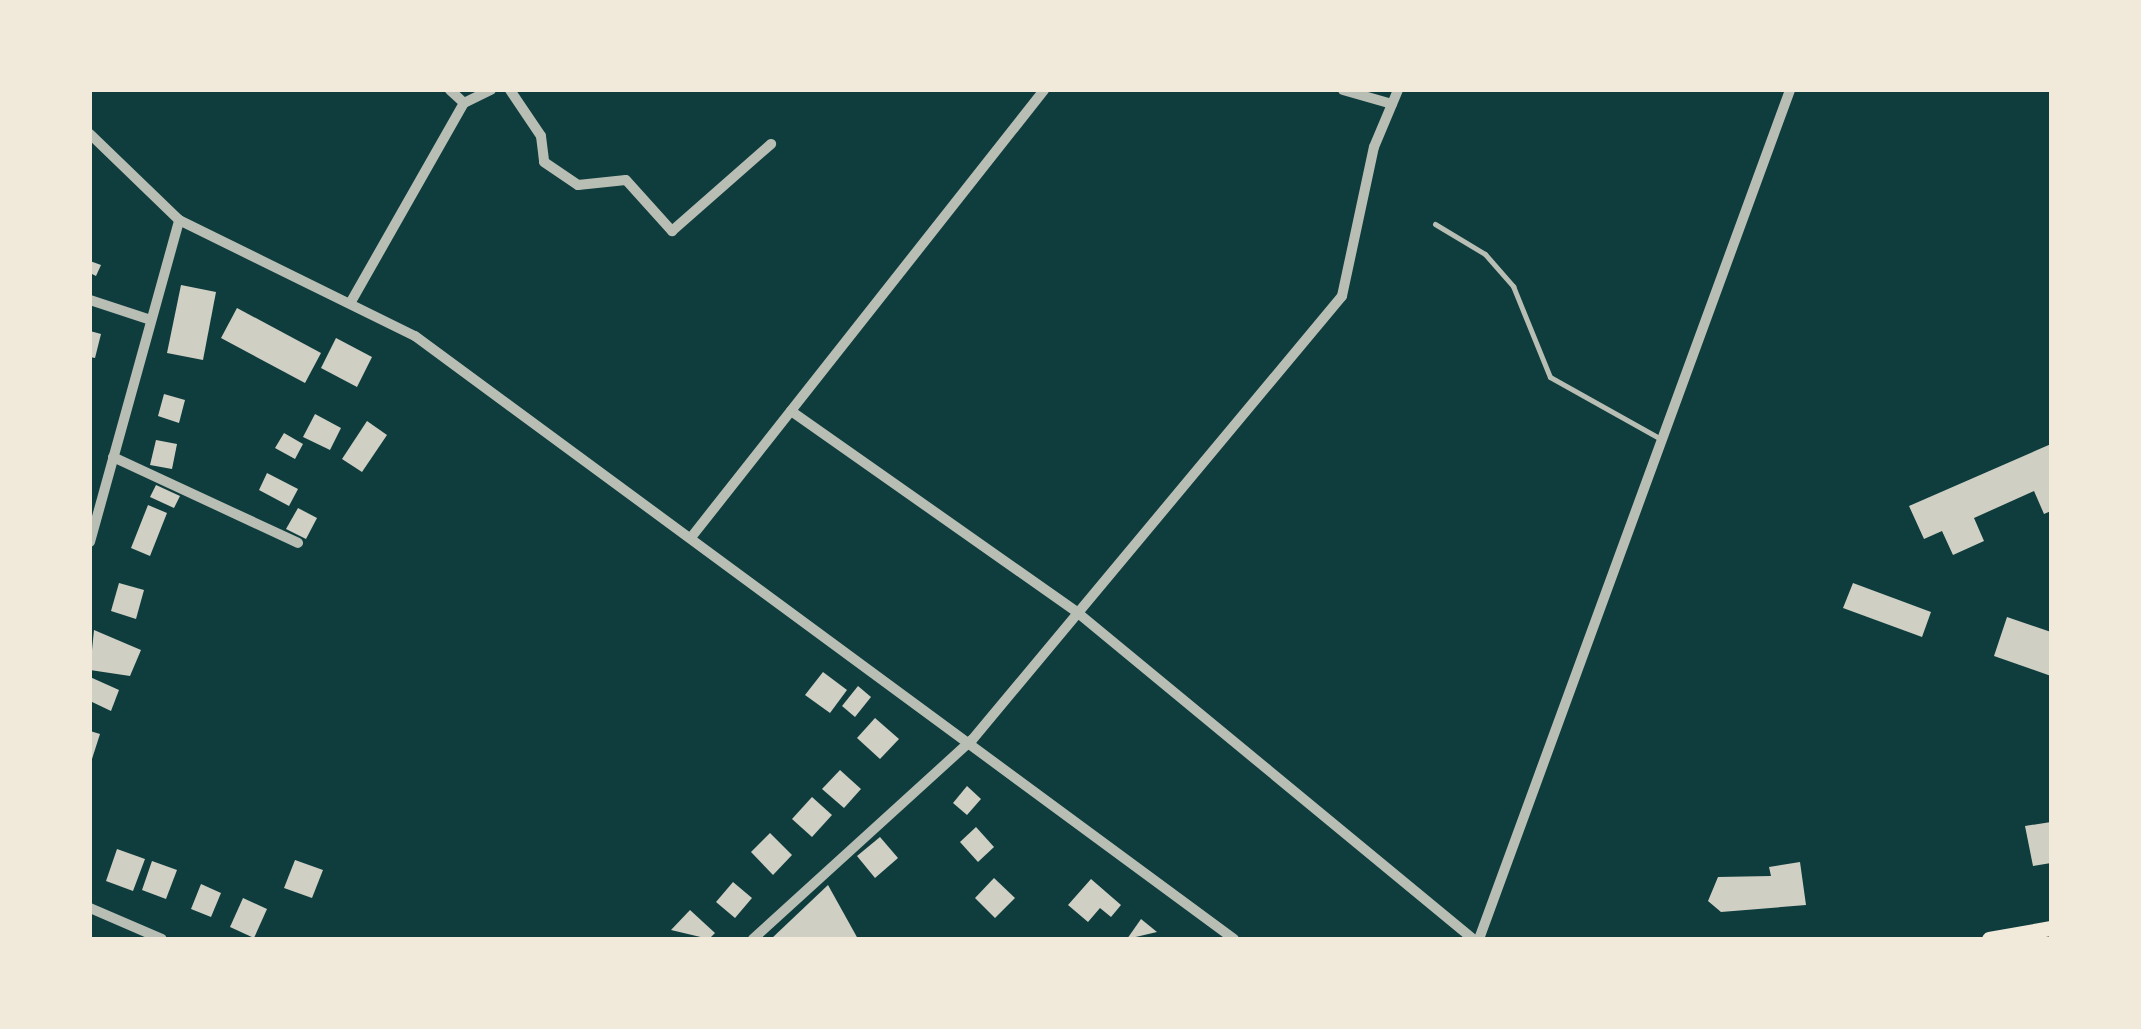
<!DOCTYPE html>
<style>
body{margin:0}
#map{position:relative;width:2141px;height:1029px;overflow:hidden;background:#0f3d3e;font-family:"Nunito Sans",sans-serif}
div>[style]{position:absolute}
.building>*{inset:0;background:#cfcfc3}
.service>*{height:5px;margin:-2.5px;padding:0 2.5px;transform-origin:2.5px;border-radius:2.5px;background:#b8beb3}
.minor>*{height:10px;margin:-5px;padding:0 5px;transform-origin:5px;border-radius:5px;background:#b8beb3}
.primary>*{height:15px;margin:-7.5px;padding:0 7.5px;transform-origin:7.5px;border-radius:7.5px;background:#f1e9da}
span{translate:-50% -50%;white-space:nowrap;text-align:center;line-height:1.15;-webkit-text-stroke:8px #f1e9da;paint-order:stroke}
.frame{position:absolute;inset:0;border:92px solid #f1e9da;pointer-events:none}
</style>
<div id="map">
<div class="building">
<div style="clip-path:polygon(90px 261px,101px 265px,96px 276px,90px 273px)"></div>
<div style="clip-path:polygon(181px 285px,216px 292px,203px 360px,167px 353px)"></div>
<div style="clip-path:polygon(237px 308px,321px 353px,305px 383px,221px 338px)"></div>
<div style="clip-path:polygon(90px 331px,101px 334px,95px 358px,90px 357px)"></div>
<div style="clip-path:polygon(336px 338px,372px 357px,357px 387px,321px 368px)"></div>
<div style="clip-path:polygon(164px 394px,185px 400px,179px 423px,158px 416px)"></div>
<div style="clip-path:polygon(315px 414px,341px 428px,330px 450px,303px 437px)"></div>
<div style="clip-path:polygon(367px 421px,387px 435px,362px 472px,342px 459px)"></div>
<div style="clip-path:polygon(284px 433px,303px 444px,295px 459px,275px 448px)"></div>
<div style="clip-path:polygon(156px 440px,177px 444px,172px 469px,150px 465px)"></div>
<div style="clip-path:polygon(2051px 444px,2051px 511px,2044px 514px,2034px 491px,1974px 518px,1984px 541px,1953px 555px,1942px 531px,1924px 539px,1909px 506px)"></div>
<div style="clip-path:polygon(267px 473px,298px 489px,289px 506px,259px 490px)"></div>
<div style="clip-path:polygon(156px 485px,180px 496px,174px 508px,150px 497px)"></div>
<div style="clip-path:polygon(148px 505px,167px 513px,150px 556px,131px 548px)"></div>
<div style="clip-path:polygon(298px 508px,317px 518px,306px 539px,286px 529px)"></div>
<div style="clip-path:polygon(119px 583px,144px 590px,136px 619px,111px 611px)"></div>
<div style="clip-path:polygon(1853px 583px,1931px 612px,1922px 637px,1843px 608px)"></div>
<div style="clip-path:polygon(2007px 617px,2051px 632px,2051px 676px,1994px 656px)"></div>
<div style="clip-path:polygon(94px 630px,141px 650px,130px 676px,90px 670px)"></div>
<div style="clip-path:polygon(823px 672px,847px 690px,830px 713px,805px 695px)"></div>
<div style="clip-path:polygon(90px 677px,119px 690px,111px 711px,90px 701px)"></div>
<div style="clip-path:polygon(858px 686px,871px 697px,855px 717px,842px 706px)"></div>
<div style="clip-path:polygon(875px 718px,899px 739px,880px 759px,857px 738px)"></div>
<div style="clip-path:polygon(90px 731px,100px 734px,91px 762px,90px 762px)"></div>
<div style="clip-path:polygon(840px 770px,861px 789px,844px 808px,822px 789px)"></div>
<div style="clip-path:polygon(967px 786px,981px 799px,967px 815px,953px 803px)"></div>
<div style="clip-path:polygon(812px 797px,832px 815px,812px 837px,792px 819px)"></div>
<div style="clip-path:polygon(2051px 822px,2051px 863px,2033px 866px,2025px 826px)"></div>
<div style="clip-path:polygon(976px 827px,994px 847px,978px 862px,960px 842px)"></div>
<div style="clip-path:polygon(770px 833px,792px 855px,773px 875px,751px 852px)"></div>
<div style="clip-path:polygon(880px 837px,898px 858px,875px 878px,857px 856px)"></div>
<div style="clip-path:polygon(117px 849px,145px 859px,133px 891px,106px 881px)"></div>
<div style="clip-path:polygon(295px 860px,323px 870px,312px 898px,284px 888px)"></div>
<div style="clip-path:polygon(152px 861px,177px 870px,166px 899px,142px 890px)"></div>
<div style="clip-path:polygon(1800px 862px,1806px 905px,1721px 912px,1708px 901px,1718px 877px,1771px 876px,1769px 867px)"></div>
<div style="clip-path:polygon(994px 878px,1015px 898px,995px 918px,975px 898px)"></div>
<div style="clip-path:polygon(1091px 879px,1121px 905px,1111px 917px,1100px 908px,1088px 922px,1068px 905px)"></div>
<div style="clip-path:polygon(733px 882px,752px 898px,735px 918px,716px 902px)"></div>
<div style="clip-path:polygon(201px 884px,221px 893px,211px 917px,191px 909px)"></div>
<div style="clip-path:polygon(828px 885px,858px 939px,771px 939px)"></div>
<div style="clip-path:polygon(243px 898px,267px 909px,254px 938px,230px 927px)"></div>
<div style="clip-path:polygon(690px 910px,715px 933px,709px 939px,671px 930px)"></div>
<div style="clip-path:polygon(1141px 919px,1157px 932px,1127px 939px)"></div>
</div>
<div class="service">
<div style="left:1435px;top:224px;width:58px;rotate:31deg"></div>
<div style="left:1485px;top:254px;width:43px;rotate:48.8deg"></div>
<div style="left:1513px;top:286px;width:98px;rotate:67.9deg"></div>
<div style="left:1550px;top:377px;width:125px;rotate:29.2deg"></div>
</div>
<div class="minor">
<div style="left:450px;top:90px;width:19px;rotate:43deg"></div>
<div style="left:510px;top:90px;width:55px;rotate:56deg"></div>
<div style="left:541px;top:136px;width:26px;rotate:83deg"></div>
<div style="left:544px;top:162px;width:41px;rotate:34.1deg"></div>
<div style="left:578px;top:185px;width:48px;rotate:-5.9deg"></div>
<div style="left:626px;top:180px;width:69px;rotate:48deg"></div>
<div style="left:672px;top:231px;width:132px;rotate:-41.3deg"></div>
<div style="left:1343px;top:90px;width:51px;rotate:15.9deg"></div>
<div style="left:90px;top:134px;width:124px;rotate:44deg"></div>
<div style="left:179px;top:220px;width:263px;rotate:26.2deg"></div>
<div style="left:415px;top:336px;width:1017px;rotate:36.36deg"></div>
<div style="left:90px;top:300px;width:64px;rotate:18.2deg"></div>
<div style="left:352px;top:300px;width:227px;rotate:-60.4deg"></div>
<div style="left:464px;top:103px;width:30px;rotate:-26deg"></div>
<div style="left:791px;top:411px;width:351px;rotate:35.1deg"></div>
<div style="left:1078px;top:613px;width:512px;rotate:39.53deg"></div>
<div style="left:113px;top:457px;width:204px;rotate:24.9deg"></div>
<div style="left:693px;top:535px;width:567px;rotate:-51.73deg"></div>
<div style="left:90px;top:542px;width:334px;rotate:-74.5deg"></div>
<div style="left:90px;top:908px;width:78px;rotate:23.3deg"></div>
<div style="left:753px;top:939px;width:296px;rotate:-42.3deg"></div>
<div style="left:972px;top:740px;width:578px;rotate:-50.19deg"></div>
<div style="left:1342px;top:296px;width:152px;rotate:-77.9deg"></div>
<div style="left:1374px;top:147px;width:62px;rotate:-67.2deg"></div>
<div style="left:1479px;top:939px;width:904px;rotate:-69.88deg"></div>
</div>
<div class="primary">
<div style="left:1989px;top:939px;width:63px;rotate:-10.1deg"></div>
</div>
<div class="frame"></div>
</div>
